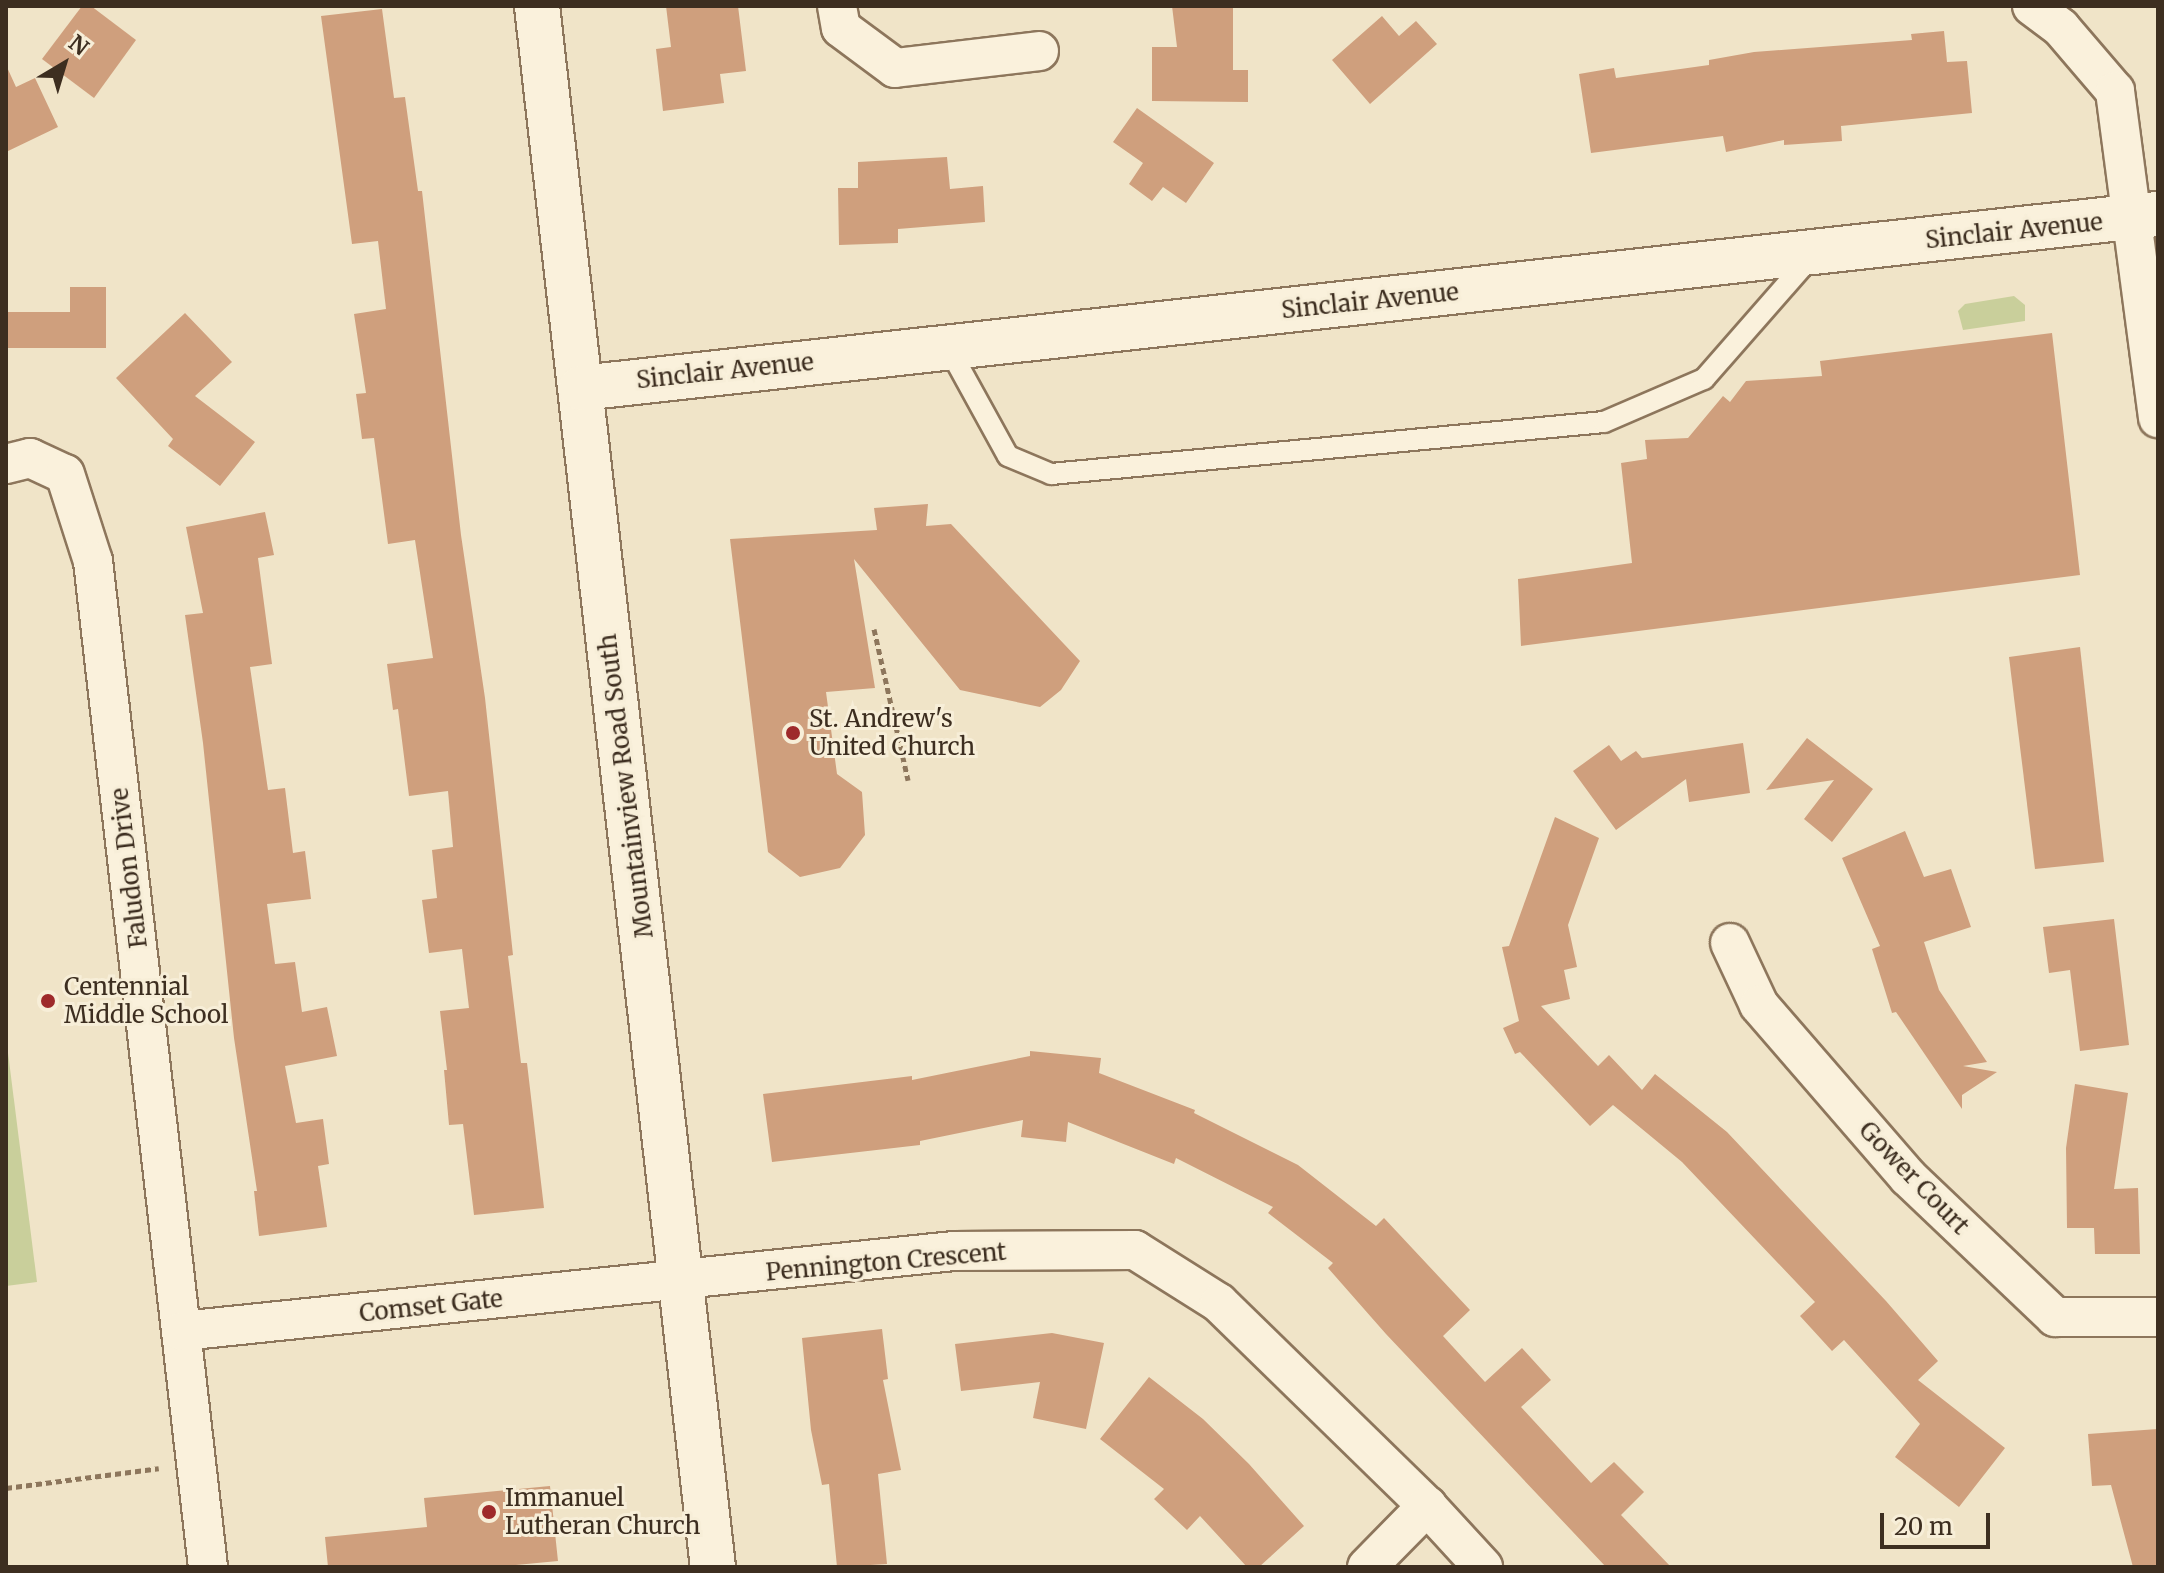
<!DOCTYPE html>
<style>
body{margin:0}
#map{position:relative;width:2164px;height:1573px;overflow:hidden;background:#f0e4c8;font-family:Merriweather,serif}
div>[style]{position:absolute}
.green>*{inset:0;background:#c9cf9b}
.building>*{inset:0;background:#cf9f7d}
.path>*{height:5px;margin-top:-2.5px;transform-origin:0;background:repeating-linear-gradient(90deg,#8d765c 0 6px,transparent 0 10px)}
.roads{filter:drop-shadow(2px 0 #8d765c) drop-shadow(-2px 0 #8d765c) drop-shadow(0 2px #8d765c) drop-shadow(0 -2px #8d765c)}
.lane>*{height:20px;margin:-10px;padding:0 10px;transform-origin:10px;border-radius:10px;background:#faf1dc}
.street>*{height:38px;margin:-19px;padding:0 19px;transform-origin:19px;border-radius:19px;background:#faf1dc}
.secondary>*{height:44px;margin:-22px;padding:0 22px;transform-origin:22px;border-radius:22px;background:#faf1dc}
.dots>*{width:22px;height:22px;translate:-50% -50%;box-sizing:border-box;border:4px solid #f7eed8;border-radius:50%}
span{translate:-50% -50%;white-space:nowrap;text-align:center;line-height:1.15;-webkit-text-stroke:6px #f7eed8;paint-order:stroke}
.street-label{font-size:24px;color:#3d2e20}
.poi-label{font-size:24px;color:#3d2e20}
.left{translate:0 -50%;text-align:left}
.frame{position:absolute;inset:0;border:8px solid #3d2e20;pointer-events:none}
.north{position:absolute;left:24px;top:24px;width:80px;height:80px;-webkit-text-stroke:6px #f7eed8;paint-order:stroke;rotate:38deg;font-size:22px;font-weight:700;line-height:32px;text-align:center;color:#3d2e20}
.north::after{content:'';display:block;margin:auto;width:28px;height:36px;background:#3d2e20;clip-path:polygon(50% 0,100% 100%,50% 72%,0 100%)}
.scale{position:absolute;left:1880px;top:1513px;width:110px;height:36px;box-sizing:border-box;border:4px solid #3d2e20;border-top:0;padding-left:10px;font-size:24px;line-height:28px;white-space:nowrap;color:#3d2e20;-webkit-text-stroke:6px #f7eed8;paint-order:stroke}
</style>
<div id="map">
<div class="green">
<div style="clip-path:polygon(2014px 296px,2025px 305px,2025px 321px,1963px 330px,1958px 311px,1965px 304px)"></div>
<div style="clip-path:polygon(6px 1037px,37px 1282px,6px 1286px)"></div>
</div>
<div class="building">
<div style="clip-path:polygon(82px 6px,91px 6px,136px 40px,94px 98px,42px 59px)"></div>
<div style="clip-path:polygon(666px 6px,738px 6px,746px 71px,720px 74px,724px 103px,663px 111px,656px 49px,671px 47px)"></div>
<div style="clip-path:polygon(1172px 6px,1233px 6px,1233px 70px,1248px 70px,1248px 102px,1152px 101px,1152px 47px,1177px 47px)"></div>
<div style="clip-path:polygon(382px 9px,394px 98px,405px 97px,418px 191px,422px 191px,461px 535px,485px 698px,513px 955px,508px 956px,521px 1063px,527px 1063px,544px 1208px,474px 1215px,463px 1124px,449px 1125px,444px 1070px,447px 1070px,440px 1011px,469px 1008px,462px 949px,429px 953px,422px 900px,437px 898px,432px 850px,453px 847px,448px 791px,409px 796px,398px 709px,393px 710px,387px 664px,433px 658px,415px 540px,388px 544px,374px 438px,362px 439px,356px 394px,366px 393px,354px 314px,386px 309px,378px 241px,352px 244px,321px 16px)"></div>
<div style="clip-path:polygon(1382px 16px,1399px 36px,1416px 21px,1437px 44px,1370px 104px,1332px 60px)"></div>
<div style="clip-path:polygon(1944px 31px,1947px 62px,1967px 61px,1972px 113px,1841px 126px,1842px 141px,1784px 145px,1784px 140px,1726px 152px,1723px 136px,1591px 153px,1579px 74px,1614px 68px,1616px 78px,1709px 65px,1709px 60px,1754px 52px,1912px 40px,1911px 34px)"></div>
<div style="clip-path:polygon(6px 65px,16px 87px,35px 78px,58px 127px,6px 152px)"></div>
<div style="clip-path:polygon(1137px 108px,1214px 163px,1186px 203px,1163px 187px,1152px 201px,1129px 184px,1143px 163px,1113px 142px)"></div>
<div style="clip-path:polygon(947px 157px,950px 189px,983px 186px,985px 222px,898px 229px,898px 243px,839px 245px,838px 188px,858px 188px,858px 162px)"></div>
<div style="clip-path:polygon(70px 287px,106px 287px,106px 348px,6px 348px,6px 312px,70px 312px)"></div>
<div style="clip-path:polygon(185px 313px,232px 362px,195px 396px,255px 442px,220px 486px,168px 446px,173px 439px,116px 378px)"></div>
<div style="clip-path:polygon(2052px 333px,2080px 575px,1521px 646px,1518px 579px,1632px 563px,1621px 463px,1647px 459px,1645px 440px,1688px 438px,1723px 396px,1730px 402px,1746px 381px,1822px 376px,1820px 361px)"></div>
<div style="clip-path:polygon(928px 504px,926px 526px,951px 524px,1080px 661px,1061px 690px,1040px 707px,960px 690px,854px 559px,875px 688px,826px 692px,837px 774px,862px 792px,865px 835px,840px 868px,800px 877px,768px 852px,730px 539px,877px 530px,874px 508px)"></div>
<div style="clip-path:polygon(265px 512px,274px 555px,258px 558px,272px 664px,250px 667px,268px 790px,285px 788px,293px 853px,305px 851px,311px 899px,267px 904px,275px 964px,295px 962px,302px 1012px,327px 1007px,337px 1056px,285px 1066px,296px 1123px,323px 1119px,329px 1164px,318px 1166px,327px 1227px,259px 1236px,254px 1191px,257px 1191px,234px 1038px,203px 743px,185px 615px,203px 613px,186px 527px)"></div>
<div style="clip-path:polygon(2080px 647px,2104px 862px,2035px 869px,2009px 657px)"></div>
<div style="clip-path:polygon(1807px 738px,1873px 789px,1832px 842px,1804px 819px,1834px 780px,1766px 790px)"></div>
<div style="clip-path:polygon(1743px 743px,1750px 793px,1689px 802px,1686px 779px,1616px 830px,1573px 771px,1609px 745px,1621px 761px,1636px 751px,1642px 758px)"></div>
<div style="clip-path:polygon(1555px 817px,1599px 838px,1568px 925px,1577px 967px,1564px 970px,1570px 999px,1541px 1006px,1598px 1066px,1609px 1055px,1642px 1090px,1655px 1074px,1727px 1132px,1886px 1301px,1938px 1361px,1918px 1380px,2005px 1448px,1959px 1507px,1895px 1457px,1920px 1424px,1844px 1340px,1832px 1351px,1800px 1316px,1815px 1302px,1682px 1162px,1613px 1105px,1590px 1126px,1520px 1052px,1515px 1054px,1503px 1028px,1519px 1021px,1502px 947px,1509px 946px)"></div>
<div style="clip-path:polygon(1905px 831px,1924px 877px,1951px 869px,1971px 927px,1924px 942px,1939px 990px,1987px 1062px,1963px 1066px,1997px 1072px,1962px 1095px,1962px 1109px,1896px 1012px,1892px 1013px,1872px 949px,1880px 946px,1842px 858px)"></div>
<div style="clip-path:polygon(2114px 919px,2129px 1045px,2080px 1051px,2070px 970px,2049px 973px,2043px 927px)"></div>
<div style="clip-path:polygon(1030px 1051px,1101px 1058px,1099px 1073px,1195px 1110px,1194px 1113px,1298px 1165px,1376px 1226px,1384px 1218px,1470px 1310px,1443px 1336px,1485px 1382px,1522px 1348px,1551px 1380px,1521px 1407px,1591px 1483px,1614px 1462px,1644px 1492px,1621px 1515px,1671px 1567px,1606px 1567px,1386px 1334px,1328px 1268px,1333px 1263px,1268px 1213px,1273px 1207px,1176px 1158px,1174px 1164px,1068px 1122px,1066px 1142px,1021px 1137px,1023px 1120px,920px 1141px,920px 1145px,772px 1162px,763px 1094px,912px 1076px,912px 1080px,1030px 1056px)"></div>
<div style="clip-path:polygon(2075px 1084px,2128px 1093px,2114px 1189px,2138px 1188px,2140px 1254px,2095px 1254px,2094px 1228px,2067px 1228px,2066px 1148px)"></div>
<div style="clip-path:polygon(882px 1329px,888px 1379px,883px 1380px,901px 1470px,878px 1474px,887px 1564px,837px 1567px,829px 1484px,822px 1485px,811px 1430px,802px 1338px)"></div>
<div style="clip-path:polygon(1052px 1333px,1104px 1343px,1086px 1429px,1033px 1418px,1040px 1382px,961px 1391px,955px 1344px)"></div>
<div style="clip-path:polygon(1149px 1377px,1203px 1419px,1249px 1464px,1304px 1526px,1259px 1567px,1247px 1567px,1200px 1516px,1187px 1530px,1154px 1499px,1164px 1489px,1100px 1439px)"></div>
<div style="clip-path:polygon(2158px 1429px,2158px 1567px,2133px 1567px,2111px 1485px,2092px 1486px,2088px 1434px)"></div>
<div style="clip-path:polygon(550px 1486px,558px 1561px,494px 1567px,328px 1567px,325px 1537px,427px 1527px,424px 1498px)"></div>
</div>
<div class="path">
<div style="left:874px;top:629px;width:155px;rotate:77.3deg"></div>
<div style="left:6px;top:1488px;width:154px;rotate:-7.4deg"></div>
</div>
<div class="roads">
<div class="lane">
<div style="left:948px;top:347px;width:124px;rotate:61.2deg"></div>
<div style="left:1008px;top:456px;width:47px;rotate:22.7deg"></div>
<div style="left:1051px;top:474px;width:555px;rotate:-5.37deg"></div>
<div style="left:1604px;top:422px;width:109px;rotate:-23.3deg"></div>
<div style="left:1704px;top:379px;width:161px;rotate:-48.8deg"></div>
</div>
<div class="street">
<div style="left:837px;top:6px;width:22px;rotate:80deg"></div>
<div style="left:841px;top:28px;width:67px;rotate:36.5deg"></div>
<div style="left:895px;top:68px;width:145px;rotate:-6.7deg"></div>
<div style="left:2032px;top:6px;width:36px;rotate:37deg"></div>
<div style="left:2061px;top:28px;width:83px;rotate:49.4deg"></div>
<div style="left:2115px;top:91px;width:330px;rotate:82.5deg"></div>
<div style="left:6px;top:464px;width:25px;rotate:-14deg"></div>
<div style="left:30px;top:458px;width:38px;rotate:25deg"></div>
<div style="left:65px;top:474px;width:91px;rotate:72.2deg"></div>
<div style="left:93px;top:561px;width:1013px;rotate:83.48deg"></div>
<div style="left:1730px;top:943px;width:68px;rotate:64.9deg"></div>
<div style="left:1759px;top:1005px;width:228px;rotate:49.1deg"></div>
<div style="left:1908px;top:1177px;width:203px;rotate:43.6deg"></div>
<div style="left:2055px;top:1317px;width:103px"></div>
<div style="left:182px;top:1331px;width:775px;rotate:-5.92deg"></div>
<div style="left:953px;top:1251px;width:182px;rotate:-0.3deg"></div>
<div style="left:1135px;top:1250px;width:99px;rotate:32.2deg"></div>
<div style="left:1219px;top:1303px;width:291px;rotate:44.3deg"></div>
<div style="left:1427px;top:1506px;width:83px;rotate:47.4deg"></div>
<div style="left:1367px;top:1567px;width:86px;rotate:-45.5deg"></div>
</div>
<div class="secondary">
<div style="left:537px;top:6px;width:1571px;rotate:83.57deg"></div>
<div style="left:581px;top:388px;width:1587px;rotate:-6.3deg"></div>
</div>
</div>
<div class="dots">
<div style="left:793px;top:733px;background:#9e2a2b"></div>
<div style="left:48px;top:1001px;background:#9e2a2b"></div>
<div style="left:489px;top:1512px;background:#9e2a2b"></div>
</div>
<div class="street-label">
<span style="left:2014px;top:231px;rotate:-6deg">Sinclair Avenue</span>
<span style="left:1370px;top:301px;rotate:-6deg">Sinclair Avenue</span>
<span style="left:725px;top:371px;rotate:-6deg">Sinclair Avenue</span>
<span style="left:626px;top:786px;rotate:-97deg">Mountainview Road South</span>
<span style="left:129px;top:868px;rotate:-97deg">Faludon Drive</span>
<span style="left:1914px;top:1178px;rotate:46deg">Gower Court</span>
<span style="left:886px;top:1262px;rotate:-5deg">Pennington Crescent</span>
<span style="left:431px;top:1306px;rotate:-6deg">Comset Gate</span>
</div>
<div class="poi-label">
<span class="left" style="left:809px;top:733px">St. Andrew's<br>United Church</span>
<span class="left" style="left:64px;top:1001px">Centennial<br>Middle School</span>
<span class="left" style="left:505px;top:1512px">Immanuel<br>Lutheran Church</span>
</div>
<div class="frame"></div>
<div class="north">N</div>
<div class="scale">20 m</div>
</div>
